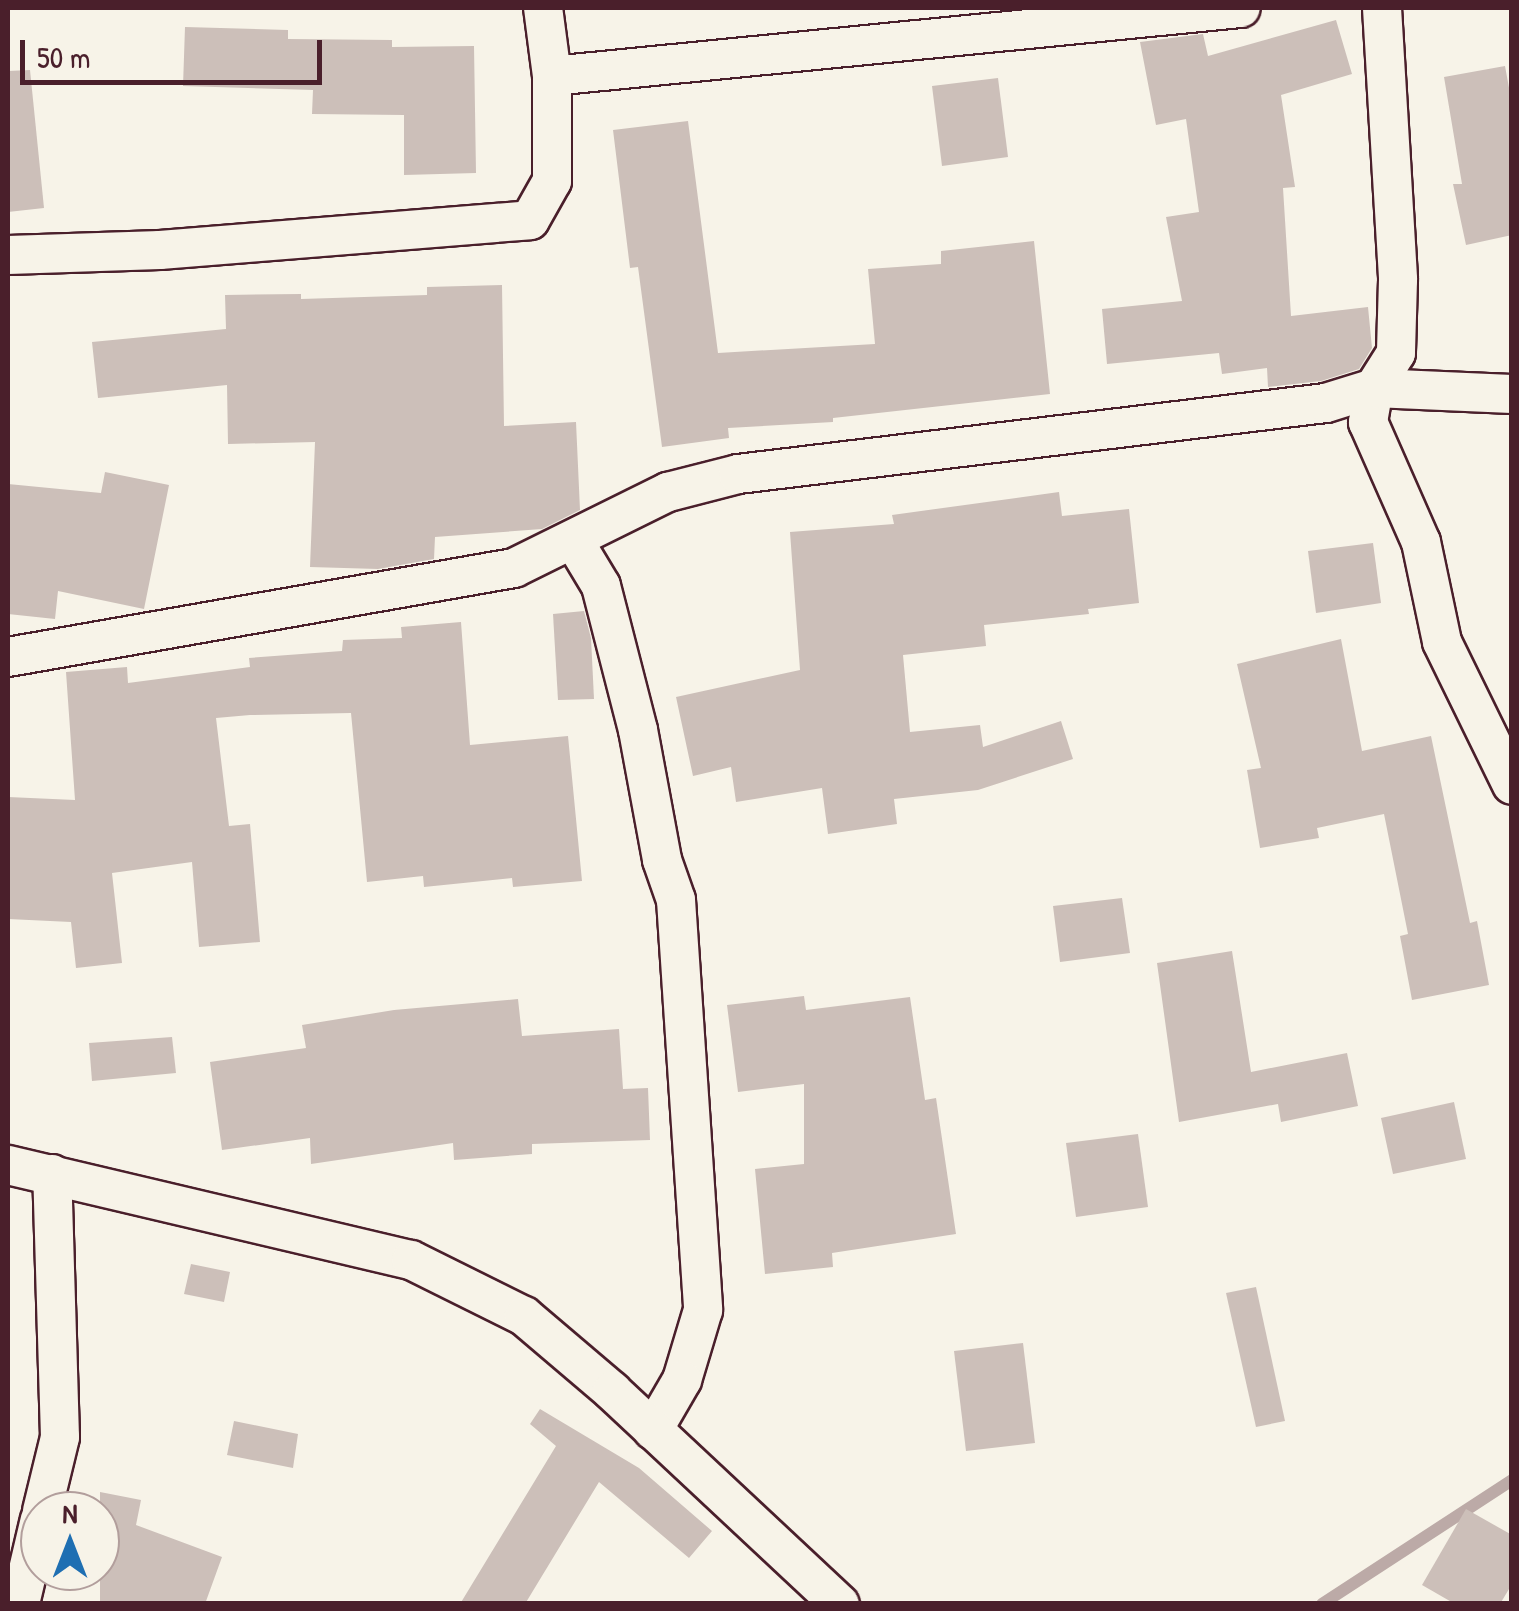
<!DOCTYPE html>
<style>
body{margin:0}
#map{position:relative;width:1519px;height:1611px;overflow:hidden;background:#f7f3e8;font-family:"Patrick Hand",sans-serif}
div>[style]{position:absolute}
.stream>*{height:12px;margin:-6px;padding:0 6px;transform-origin:6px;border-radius:6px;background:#bcaaa7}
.building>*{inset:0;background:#ccbfb9}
.roads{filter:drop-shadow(2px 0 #4a1f2b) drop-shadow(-2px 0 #4a1f2b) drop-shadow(0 2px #4a1f2b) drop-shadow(0 -2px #4a1f2b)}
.minor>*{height:38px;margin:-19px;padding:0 19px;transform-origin:19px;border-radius:19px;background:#f7f3e8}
span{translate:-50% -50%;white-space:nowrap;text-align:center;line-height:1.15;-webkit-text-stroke:8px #f7f3e8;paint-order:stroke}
.frame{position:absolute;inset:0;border:10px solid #4a1f2b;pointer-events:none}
.north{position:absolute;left:20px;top:1491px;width:100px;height:100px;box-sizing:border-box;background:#f7f3e8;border:2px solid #b29e9c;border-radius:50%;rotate:0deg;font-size:28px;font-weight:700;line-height:40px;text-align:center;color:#4a1f2b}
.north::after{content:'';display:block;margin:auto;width:35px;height:45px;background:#1f6fb2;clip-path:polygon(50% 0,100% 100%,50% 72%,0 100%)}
.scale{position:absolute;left:20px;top:40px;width:302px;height:45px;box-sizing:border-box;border:5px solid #4a1f2b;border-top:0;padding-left:12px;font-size:30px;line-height:35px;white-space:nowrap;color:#4a1f2b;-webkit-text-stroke:8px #f7f3e8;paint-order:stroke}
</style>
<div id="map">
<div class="stream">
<div style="left:1322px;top:1604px;width:227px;rotate:-33.1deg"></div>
</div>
<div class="building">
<div style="clip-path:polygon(1336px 20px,1352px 74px,1281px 95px,1295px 187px,1283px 188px,1291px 316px,1368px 307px,1372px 348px,1359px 369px,1321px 381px,1268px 387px,1267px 368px,1222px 374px,1219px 353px,1107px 364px,1102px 309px,1182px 301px,1166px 217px,1199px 212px,1186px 119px,1156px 125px,1140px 42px,1203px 34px,1208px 56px)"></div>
<div style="clip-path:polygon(185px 27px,288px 30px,288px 39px,392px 40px,392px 47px,474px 46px,476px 173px,404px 175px,404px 115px,312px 114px,313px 90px,183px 86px)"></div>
<div style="clip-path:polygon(1505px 66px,1512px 104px,1512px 235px,1466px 245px,1453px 184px,1462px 184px,1444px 77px)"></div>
<div style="clip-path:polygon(30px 70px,44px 208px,8px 212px,8px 71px)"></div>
<div style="clip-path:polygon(998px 78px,1008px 157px,942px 166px,932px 86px)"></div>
<div style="clip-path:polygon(688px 121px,718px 353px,875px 344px,868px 269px,941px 264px,941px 251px,1034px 241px,1050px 394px,833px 418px,833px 422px,728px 428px,729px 438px,662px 447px,638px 267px,630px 268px,613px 130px)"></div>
<div style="clip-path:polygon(502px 285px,504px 426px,576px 422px,580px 510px,542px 529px,435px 537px,434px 559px,378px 569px,310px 567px,315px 442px,228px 444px,227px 385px,98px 398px,92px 342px,226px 329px,225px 295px,301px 294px,301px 299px,427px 295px,427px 287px)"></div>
<div style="clip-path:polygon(105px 472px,169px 485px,144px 609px,58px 591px,55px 619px,8px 614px,8px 484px,101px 493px)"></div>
<div style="clip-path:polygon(1059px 492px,1062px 516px,1129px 509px,1139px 603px,1088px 609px,1089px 614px,984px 625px,986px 646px,903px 655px,910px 732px,980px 725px,983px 747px,1061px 721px,1073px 759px,978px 790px,894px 799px,897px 824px,828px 834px,822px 788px,736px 802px,731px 767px,693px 776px,676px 697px,800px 670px,790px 532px,894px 524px,892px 515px)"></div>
<div style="clip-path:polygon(1373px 543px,1381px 603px,1316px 613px,1308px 551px)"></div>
<div style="clip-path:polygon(584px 611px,591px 638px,594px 699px,558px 700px,553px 614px)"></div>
<div style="clip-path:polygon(461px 622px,470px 745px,568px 736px,582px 881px,513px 887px,512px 878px,424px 887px,423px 876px,367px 882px,351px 713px,250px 715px,216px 718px,229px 826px,250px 824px,260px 942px,199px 947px,192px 862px,112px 873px,122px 963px,76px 968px,71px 922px,8px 919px,8px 797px,75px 800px,66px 672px,127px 667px,128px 683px,250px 667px,249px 658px,342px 651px,343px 640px,402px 638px,401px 627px)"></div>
<div style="clip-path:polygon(1341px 639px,1362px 751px,1431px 736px,1470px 923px,1477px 921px,1489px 985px,1412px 1000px,1400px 936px,1408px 934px,1384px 814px,1317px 828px,1319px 838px,1260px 848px,1247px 770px,1261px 768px,1237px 664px)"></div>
<div style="clip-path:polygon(1122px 898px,1130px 953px,1060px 962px,1053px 906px)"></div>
<div style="clip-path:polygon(1232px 951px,1251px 1072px,1347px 1053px,1358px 1106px,1281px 1122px,1278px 1104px,1179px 1122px,1157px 963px)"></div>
<div style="clip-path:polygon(804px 996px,806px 1010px,910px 997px,925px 1100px,936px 1098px,956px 1234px,832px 1253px,833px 1267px,765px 1274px,755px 1169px,804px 1164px,804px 1084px,738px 1092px,727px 1005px)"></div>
<div style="clip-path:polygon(518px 999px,522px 1036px,619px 1029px,623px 1089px,648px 1088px,650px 1140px,532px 1144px,532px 1154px,454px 1160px,453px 1143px,311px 1164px,310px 1138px,222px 1150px,210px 1062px,306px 1048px,302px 1025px,394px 1010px)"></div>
<div style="clip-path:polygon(172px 1037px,176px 1073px,92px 1081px,89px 1043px)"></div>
<div style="clip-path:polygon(1454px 1102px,1466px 1159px,1393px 1174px,1381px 1118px)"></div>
<div style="clip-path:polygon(1138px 1134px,1148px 1207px,1076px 1217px,1066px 1143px)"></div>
<div style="clip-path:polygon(191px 1264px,230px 1272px,224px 1302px,184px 1294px)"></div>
<div style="clip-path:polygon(1256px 1287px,1285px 1421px,1256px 1427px,1226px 1293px)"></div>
<div style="clip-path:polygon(1023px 1343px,1035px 1443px,966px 1451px,954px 1351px)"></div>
<div style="clip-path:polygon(540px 1409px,639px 1468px,712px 1531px,689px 1558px,599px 1482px,525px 1604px,460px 1604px,556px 1446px,530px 1424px)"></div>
<div style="clip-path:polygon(234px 1421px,298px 1434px,293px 1468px,227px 1455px)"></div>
<div style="clip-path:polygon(100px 1492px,141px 1500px,136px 1525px,222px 1557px,205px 1604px,100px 1604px)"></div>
<div style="clip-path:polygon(1466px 1509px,1512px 1535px,1512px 1584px,1500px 1604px,1455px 1604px,1422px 1585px)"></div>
</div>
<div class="roads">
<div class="minor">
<div style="left:1382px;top:8px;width:272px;rotate:86.6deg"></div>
<div style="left:1398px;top:280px;width:73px;rotate:91.6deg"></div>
<div style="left:1396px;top:353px;width:41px;rotate:122.2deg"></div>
<div style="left:1374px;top:388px;width:35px;rotate:100deg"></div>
<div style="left:1368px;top:422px;width:131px;rotate:66.2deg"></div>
<div style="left:1421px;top:542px;width:102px;rotate:78.1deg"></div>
<div style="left:1442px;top:642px;width:159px;rotate:63.9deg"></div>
<div style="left:552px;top:76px;width:692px;rotate:-5.64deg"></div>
<div style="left:8px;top:255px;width:152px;rotate:-1.9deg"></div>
<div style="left:160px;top:250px;width:371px;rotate:-4.6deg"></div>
<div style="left:530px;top:220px;width:45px;rotate:-60.6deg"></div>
<div style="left:552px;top:181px;width:105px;rotate:-90deg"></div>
<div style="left:552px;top:76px;width:69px;rotate:-97.5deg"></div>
<div style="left:574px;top:541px;width:52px;rotate:59deg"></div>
<div style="left:601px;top:586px;width:149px;rotate:75.6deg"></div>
<div style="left:638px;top:730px;width:132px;rotate:79.5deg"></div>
<div style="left:662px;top:860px;width:42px;rotate:70.7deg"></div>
<div style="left:676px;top:900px;width:411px;rotate:86.2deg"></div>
<div style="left:703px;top:1310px;width:73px;rotate:106.7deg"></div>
<div style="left:682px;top:1380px;width:58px;rotate:120.1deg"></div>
<div style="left:8px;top:657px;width:514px;rotate:-9.98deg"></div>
<div style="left:514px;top:568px;width:172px;rotate:-26.3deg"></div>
<div style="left:668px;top:492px;width:72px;rotate:-14.4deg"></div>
<div style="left:738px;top:474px;width:592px;rotate:-6.89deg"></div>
<div style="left:1326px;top:403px;width:50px;rotate:-17.4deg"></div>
<div style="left:1374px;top:388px;width:138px;rotate:2.5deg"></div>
<div style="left:8px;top:1165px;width:414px;rotate:13.3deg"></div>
<div style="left:411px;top:1260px;width:126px;rotate:26.4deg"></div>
<div style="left:524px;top:1316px;width:116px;rotate:40.4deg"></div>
<div style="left:612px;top:1391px;width:312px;rotate:43.1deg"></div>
<div style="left:42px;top:1511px;width:76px;rotate:-76.3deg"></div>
<div style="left:60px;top:1437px;width:263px;rotate:-91.7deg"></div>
<div style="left:20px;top:1604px;width:87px;rotate:-76.8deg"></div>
</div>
</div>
<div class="frame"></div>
<div class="north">N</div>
<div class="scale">50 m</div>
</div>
